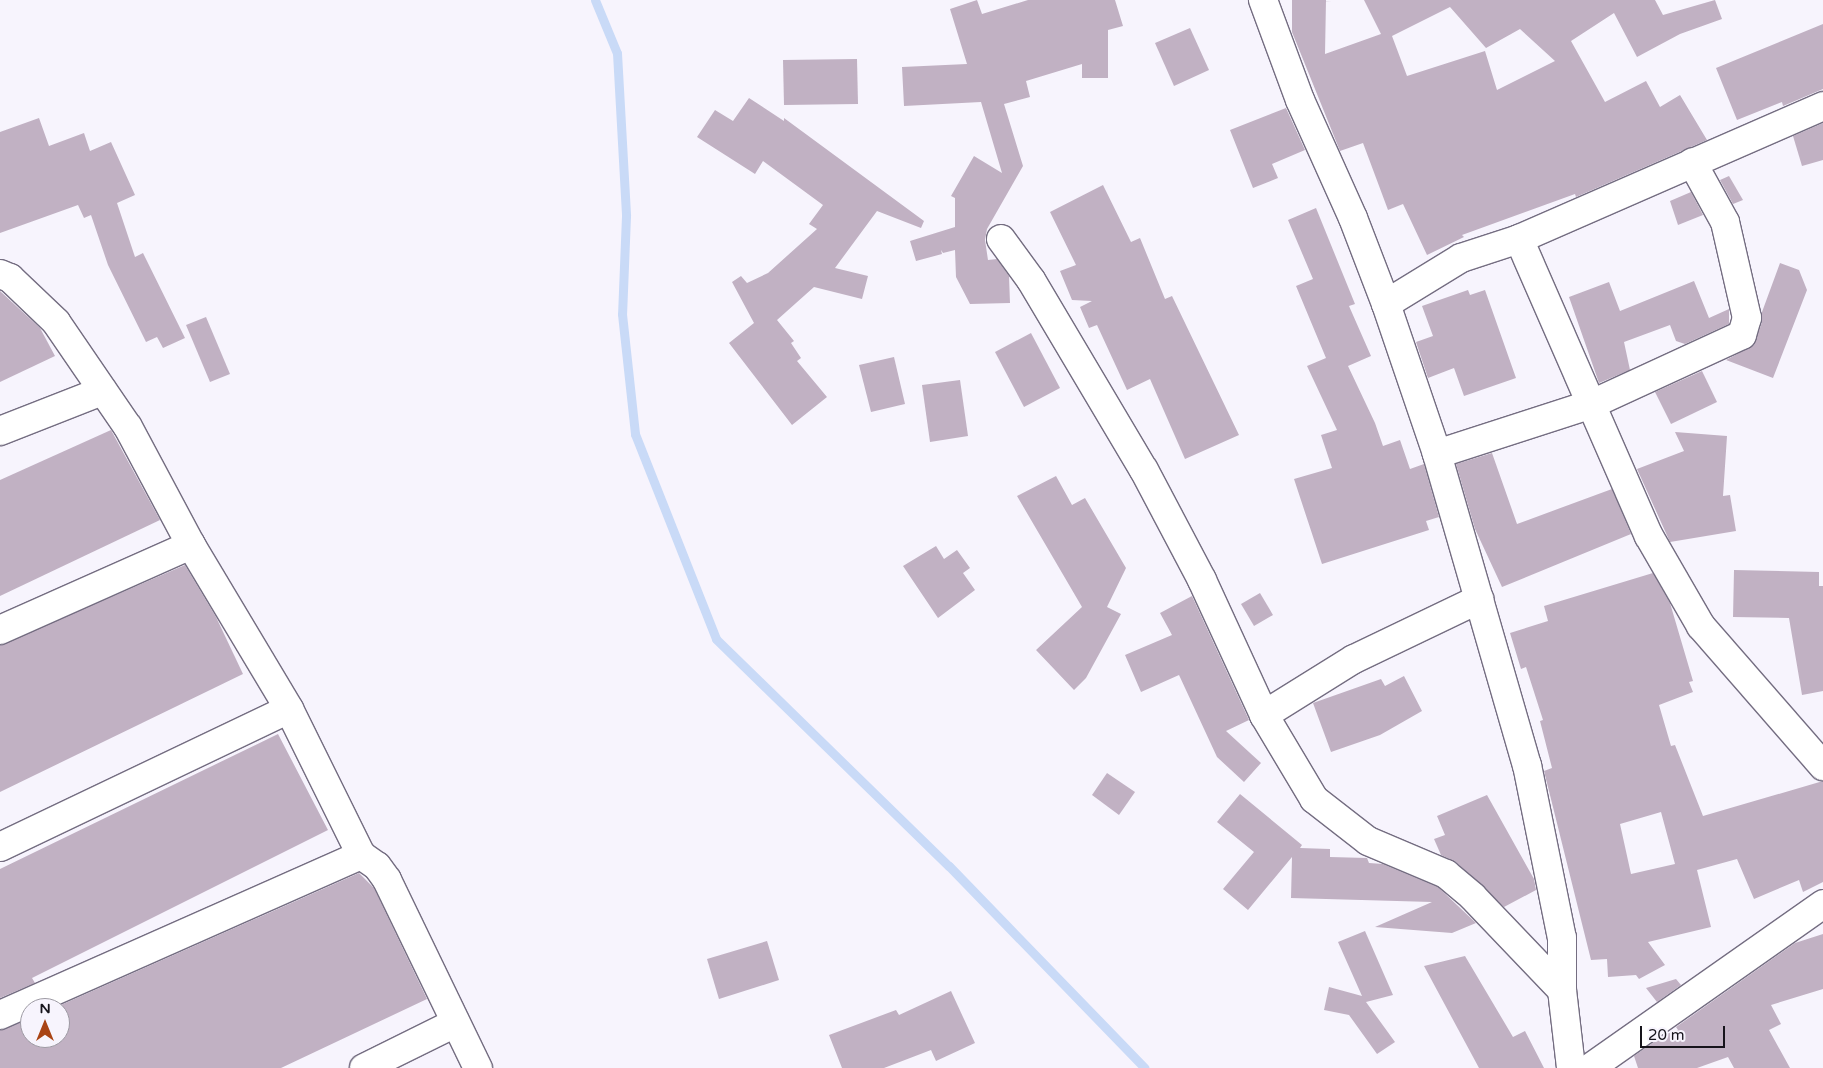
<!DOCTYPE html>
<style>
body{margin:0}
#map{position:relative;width:1823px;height:1068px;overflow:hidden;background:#f7f4fd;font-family:"Varela Round",sans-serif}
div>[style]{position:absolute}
.stream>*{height:9px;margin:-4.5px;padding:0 4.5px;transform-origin:4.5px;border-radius:4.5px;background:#c9daf7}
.building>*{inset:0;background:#c1b1c3}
.roads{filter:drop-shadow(1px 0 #746d81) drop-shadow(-1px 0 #746d81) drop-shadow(0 1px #746d81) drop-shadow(0 -1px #746d81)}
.street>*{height:28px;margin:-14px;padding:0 14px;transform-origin:14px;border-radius:14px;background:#fff}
span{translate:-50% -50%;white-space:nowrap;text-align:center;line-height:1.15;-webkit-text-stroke:5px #f7f4fd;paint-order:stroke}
.north{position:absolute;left:20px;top:998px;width:50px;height:50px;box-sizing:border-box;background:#f7f4fd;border:1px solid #9d9aa3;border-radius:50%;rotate:0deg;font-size:14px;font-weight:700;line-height:20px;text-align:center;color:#16141b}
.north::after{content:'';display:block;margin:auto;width:18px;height:22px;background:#a94415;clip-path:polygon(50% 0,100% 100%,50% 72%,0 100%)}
.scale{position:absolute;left:1640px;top:1026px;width:85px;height:22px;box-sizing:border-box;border:2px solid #16141b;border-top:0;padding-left:6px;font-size:15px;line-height:18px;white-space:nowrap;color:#16141b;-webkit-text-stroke:4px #f7f4fd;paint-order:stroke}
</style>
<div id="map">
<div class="stream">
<div style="left:595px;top:0;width:57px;rotate:67.5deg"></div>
<div style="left:617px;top:53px;width:163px;rotate:86.8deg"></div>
<div style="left:626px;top:216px;width:98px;rotate:92.3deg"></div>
<div style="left:622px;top:314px;width:121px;rotate:83.8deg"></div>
<div style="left:635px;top:434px;width:220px;rotate:68.4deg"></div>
<div style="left:716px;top:639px;width:325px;rotate:44.3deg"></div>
<div style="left:949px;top:866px;width:281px;rotate:45.9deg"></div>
</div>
<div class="building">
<div style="clip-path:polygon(977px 0,982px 14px,1028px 0,1115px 0,1123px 26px,1108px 30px,1108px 78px,1082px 78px,1082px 64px,1026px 81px,1030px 97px,1004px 104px,1023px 166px,987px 229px,985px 240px,988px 260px,997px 259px,1009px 276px,1010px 303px,970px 304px,956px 277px,955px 250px,943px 253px,941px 250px,942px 254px,916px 261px,910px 241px,955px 227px,955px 198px,951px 196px,974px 156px,1002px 173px,981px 102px,904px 106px,902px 67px,967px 64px,950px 9px)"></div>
<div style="clip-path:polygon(evenodd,1292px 0,1326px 0,1325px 54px,1381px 34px,1364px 0,1655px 0,1663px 15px,1715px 0,1722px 19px,1680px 34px,1637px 57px,1614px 13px,1571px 41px,1605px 102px,1646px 81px,1660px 107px,1680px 95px,1707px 140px,1576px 197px,1575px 194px,1462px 235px,1464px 237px,1427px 255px,1403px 204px,1388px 210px,1363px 143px,1340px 151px,1292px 32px,1292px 0,1450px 7px,1486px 48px,1520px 29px,1555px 61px,1497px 90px,1485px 51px,1407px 76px,1392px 36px,1450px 7px)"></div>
<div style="clip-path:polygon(1823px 24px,1823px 89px,1783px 106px,1782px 102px,1737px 120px,1716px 68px)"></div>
<div style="clip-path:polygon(1190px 28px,1209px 70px,1174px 86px,1155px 43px)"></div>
<div style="clip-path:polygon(857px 59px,858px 104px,784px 105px,783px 60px)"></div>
<div style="clip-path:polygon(749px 98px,784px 121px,784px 118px,924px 221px,921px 228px,877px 211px,835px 268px,868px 276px,862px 299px,814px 287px,777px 320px,794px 341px,791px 343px,801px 358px,797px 361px,827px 397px,792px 425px,729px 343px,754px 323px,732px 282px,741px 276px,747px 283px,768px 273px,817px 229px,809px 224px,823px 205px,763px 161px,755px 174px,697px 137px,715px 110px,733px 121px)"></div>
<div style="clip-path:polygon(1286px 108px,1305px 150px,1272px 164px,1278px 178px,1253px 188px,1230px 130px)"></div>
<div style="clip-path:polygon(39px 118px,49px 146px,84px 133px,90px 151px,111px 142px,135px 195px,117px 203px,135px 257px,143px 253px,185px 338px,163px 348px,157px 337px,146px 342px,108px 265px,91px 215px,84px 218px,78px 205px,0 233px,0 132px)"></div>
<div style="clip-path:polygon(1823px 123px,1823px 160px,1802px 166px,1793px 136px)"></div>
<div style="clip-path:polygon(1729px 176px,1743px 200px,1733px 204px,1720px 180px)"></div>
<div style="clip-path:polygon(1103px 185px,1131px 242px,1140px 238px,1165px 299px,1172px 296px,1239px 435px,1185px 459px,1150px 379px,1127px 390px,1097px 325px,1089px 328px,1080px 307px,1092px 301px,1072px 300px,1060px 271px,1076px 265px,1050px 212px)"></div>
<div style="clip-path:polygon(1691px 192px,1703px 215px,1678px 225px,1670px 201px)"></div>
<div style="clip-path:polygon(1316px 208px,1355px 304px,1349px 306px,1371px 356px,1348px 366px,1375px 423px,1383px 446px,1400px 440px,1410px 469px,1424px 464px,1439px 517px,1426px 521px,1429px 530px,1322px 564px,1294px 479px,1332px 468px,1321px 435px,1337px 430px,1307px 366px,1326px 358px,1296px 286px,1313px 279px,1288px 220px)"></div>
<div style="clip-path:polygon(1780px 263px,1799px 270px,1807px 290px,1773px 378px,1726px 360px,1754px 345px,1762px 322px,1762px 312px)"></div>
<div style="clip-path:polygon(1694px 281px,1709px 318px,1729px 309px,1729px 324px,1685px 344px,1676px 341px,1670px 325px,1624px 342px,1630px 370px,1599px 383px,1569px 297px,1609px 282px,1620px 311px)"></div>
<div style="clip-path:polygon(1468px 290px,1470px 295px,1485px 290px,1516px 378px,1464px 396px,1454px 368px,1428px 378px,1416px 342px,1433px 336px,1422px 306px)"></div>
<div style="clip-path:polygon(0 291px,40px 328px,55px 356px,0 382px)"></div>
<div style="clip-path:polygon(206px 317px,230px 374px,210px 382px,186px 325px)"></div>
<div style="clip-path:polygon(1031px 333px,1060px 388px,1024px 407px,995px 352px)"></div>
<div style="clip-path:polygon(894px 357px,905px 404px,871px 412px,859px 365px)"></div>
<div style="clip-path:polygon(1702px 371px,1717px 402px,1671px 424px,1655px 392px)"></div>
<div style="clip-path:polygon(960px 380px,968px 436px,930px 442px,922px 385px)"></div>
<div style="clip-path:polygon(111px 430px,160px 520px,0 596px,0 480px)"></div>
<div style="clip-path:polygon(1675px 432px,1727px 436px,1723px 496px,1730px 495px,1736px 531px,1670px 542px,1637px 469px,1684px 451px)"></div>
<div style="clip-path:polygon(1492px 453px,1517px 524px,1612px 489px,1631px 534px,1502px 587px,1475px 529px,1456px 464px)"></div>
<div style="clip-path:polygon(1056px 476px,1072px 505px,1085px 498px,1126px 568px,1107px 607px,1121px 614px,1086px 678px,1074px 690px,1036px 650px,1082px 607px,1017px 496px)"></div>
<div style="clip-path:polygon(936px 546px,944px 559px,957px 550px,970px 568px,963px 573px,975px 590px,938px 618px,903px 566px)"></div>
<div style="clip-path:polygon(185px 565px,216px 617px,243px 674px,0 792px,0 645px)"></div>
<div style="clip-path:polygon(1734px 570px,1819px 572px,1819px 586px,1823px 586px,1823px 691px,1802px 695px,1789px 618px,1733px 617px)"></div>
<div style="clip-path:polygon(evenodd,1653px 573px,1670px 603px,1693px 681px,1689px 682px,1693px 692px,1659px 705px,1671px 746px,1675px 745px,1703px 816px,1823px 781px,1823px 882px,1803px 892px,1799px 880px,1754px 899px,1737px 859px,1697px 870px,1711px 927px,1648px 942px,1665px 965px,1639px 979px,1636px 975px,1608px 977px,1607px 959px,1591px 960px,1544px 771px,1552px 768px,1540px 721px,1543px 720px,1526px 667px,1521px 669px,1510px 633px,1548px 621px,1544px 606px,1653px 573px,1661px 812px,1675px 864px,1631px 874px,1620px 824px,1661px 812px)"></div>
<div style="clip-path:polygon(1260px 593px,1273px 615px,1254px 626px,1241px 604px)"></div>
<div style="clip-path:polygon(1192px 596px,1249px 720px,1226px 731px,1261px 763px,1244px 782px,1217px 757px,1179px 675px,1141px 692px,1125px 655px,1172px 635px,1160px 613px)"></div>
<div style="clip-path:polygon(1404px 676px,1422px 711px,1380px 735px,1331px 752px,1313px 703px,1381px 679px,1385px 686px)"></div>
<div style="clip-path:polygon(278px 734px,328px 830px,32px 978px,35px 983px,0 998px,0 869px)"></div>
<div style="clip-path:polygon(1107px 773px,1135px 792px,1119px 815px,1092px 795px)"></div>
<div style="clip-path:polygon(1240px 794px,1302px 845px,1300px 848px,1330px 849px,1330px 857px,1367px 858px,1369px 863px,1383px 864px,1438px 887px,1476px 923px,1452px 933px,1375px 927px,1432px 902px,1291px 898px,1292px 857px,1248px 910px,1223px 889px,1254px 852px,1217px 822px)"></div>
<div style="clip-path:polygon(1487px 795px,1534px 879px,1536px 890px,1504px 907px,1456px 862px,1441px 855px,1434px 839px,1445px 835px,1437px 816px)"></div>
<div style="clip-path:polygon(359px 873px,374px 888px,427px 999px,281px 1068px,0 1068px,0 1030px,30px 1019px,30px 1038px,60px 1038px,60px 1008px,54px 1008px)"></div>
<div style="clip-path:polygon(1365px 931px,1393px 995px,1366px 1002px,1395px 1042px,1377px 1054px,1349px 1015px,1324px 1010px,1329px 987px,1362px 996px,1338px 942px)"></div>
<div style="clip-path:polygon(1823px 934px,1823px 989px,1771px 1005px,1781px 1024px,1769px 1030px,1790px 1068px,1734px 1068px,1728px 1057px,1697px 1068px,1638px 1068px,1634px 1056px,1664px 1035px,1678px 1030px,1676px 1027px,1795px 943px)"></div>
<div style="clip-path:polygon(767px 941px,779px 980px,719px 999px,707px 959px)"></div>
<div style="clip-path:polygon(1465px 956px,1513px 1037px,1525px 1031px,1544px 1068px,1479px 1068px,1424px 966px)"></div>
<div style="clip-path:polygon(1676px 979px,1681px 985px,1657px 1002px,1646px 988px)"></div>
<div style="clip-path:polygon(951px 991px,975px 1043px,936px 1061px,931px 1050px,884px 1068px,842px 1068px,829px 1035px,896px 1010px,899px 1015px)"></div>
</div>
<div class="roads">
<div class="street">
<div style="left:1263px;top:0;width:107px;rotate:69.7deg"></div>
<div style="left:1300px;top:100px;width:129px;rotate:65.8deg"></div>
<div style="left:1353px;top:218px;width:92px;rotate:69deg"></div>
<div style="left:1386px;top:304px;width:158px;rotate:71.2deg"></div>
<div style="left:1437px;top:454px;width:324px;rotate:73.9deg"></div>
<div style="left:1527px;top:765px;width:177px;rotate:78.6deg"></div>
<div style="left:1562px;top:938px;width:52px;rotate:90deg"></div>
<div style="left:1562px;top:990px;width:79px;rotate:83.4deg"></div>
<div style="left:1001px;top:239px;width:51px;rotate:53.8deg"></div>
<div style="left:1031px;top:280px;width:221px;rotate:59.3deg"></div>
<div style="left:1144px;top:470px;width:124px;rotate:62.2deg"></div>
<div style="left:1202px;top:580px;width:149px;rotate:65.3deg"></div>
<div style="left:1264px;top:715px;width:98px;rotate:59.2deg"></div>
<div style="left:1314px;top:799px;width:68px;rotate:37.9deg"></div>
<div style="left:1368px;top:841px;width:85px;rotate:22.9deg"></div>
<div style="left:1446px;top:874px;width:35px;rotate:40deg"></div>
<div style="left:1473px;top:897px;width:129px;rotate:46.3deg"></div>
<div style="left:1519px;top:239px;width:324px;rotate:66.4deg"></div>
<div style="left:1649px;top:536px;width:104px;rotate:60deg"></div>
<div style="left:1701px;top:626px;width:186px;rotate:48.9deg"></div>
<div style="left:0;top:274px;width:11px;rotate:22deg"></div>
<div style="left:10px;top:278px;width:64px;rotate:43.7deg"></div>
<div style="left:56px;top:322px;width:127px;rotate:55.6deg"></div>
<div style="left:128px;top:427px;width:134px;rotate:61.9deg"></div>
<div style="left:191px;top:545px;width:191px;rotate:59.1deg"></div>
<div style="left:289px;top:709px;width:163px;rotate:63.7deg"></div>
<div style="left:361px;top:855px;width:19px;rotate:35deg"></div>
<div style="left:377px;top:866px;width:17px;rotate:54deg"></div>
<div style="left:387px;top:880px;width:209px;rotate:64.2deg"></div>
<div style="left:1386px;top:304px;width:88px;rotate:-31.5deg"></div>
<div style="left:1461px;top:258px;width:61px;rotate:-18.1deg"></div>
<div style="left:1519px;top:239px;width:332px;rotate:-23.6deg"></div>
<div style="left:0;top:431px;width:110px;rotate:-21.4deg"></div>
<div style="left:1437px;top:454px;width:163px;rotate:-17.9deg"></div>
<div style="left:1592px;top:404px;width:165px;rotate:-24.7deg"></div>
<div style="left:1742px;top:335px;width:18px;rotate:-74deg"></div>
<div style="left:1747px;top:318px;width:98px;rotate:-102.9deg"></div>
<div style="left:1725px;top:222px;width:68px;rotate:-118.8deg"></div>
<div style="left:0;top:630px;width:209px;rotate:-24deg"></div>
<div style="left:1264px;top:715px;width:106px;rotate:-31.9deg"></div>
<div style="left:1354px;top:659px;width:139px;rotate:-25.6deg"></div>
<div style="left:0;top:847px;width:320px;rotate:-25.5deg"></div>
<div style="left:0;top:1015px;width:395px;rotate:-23.9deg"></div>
<div style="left:364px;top:1068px;width:102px;rotate:-26.3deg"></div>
<div style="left:1590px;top:1068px;width:285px;rotate:-35.1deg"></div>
</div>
</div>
<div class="north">N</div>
<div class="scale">20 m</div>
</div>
